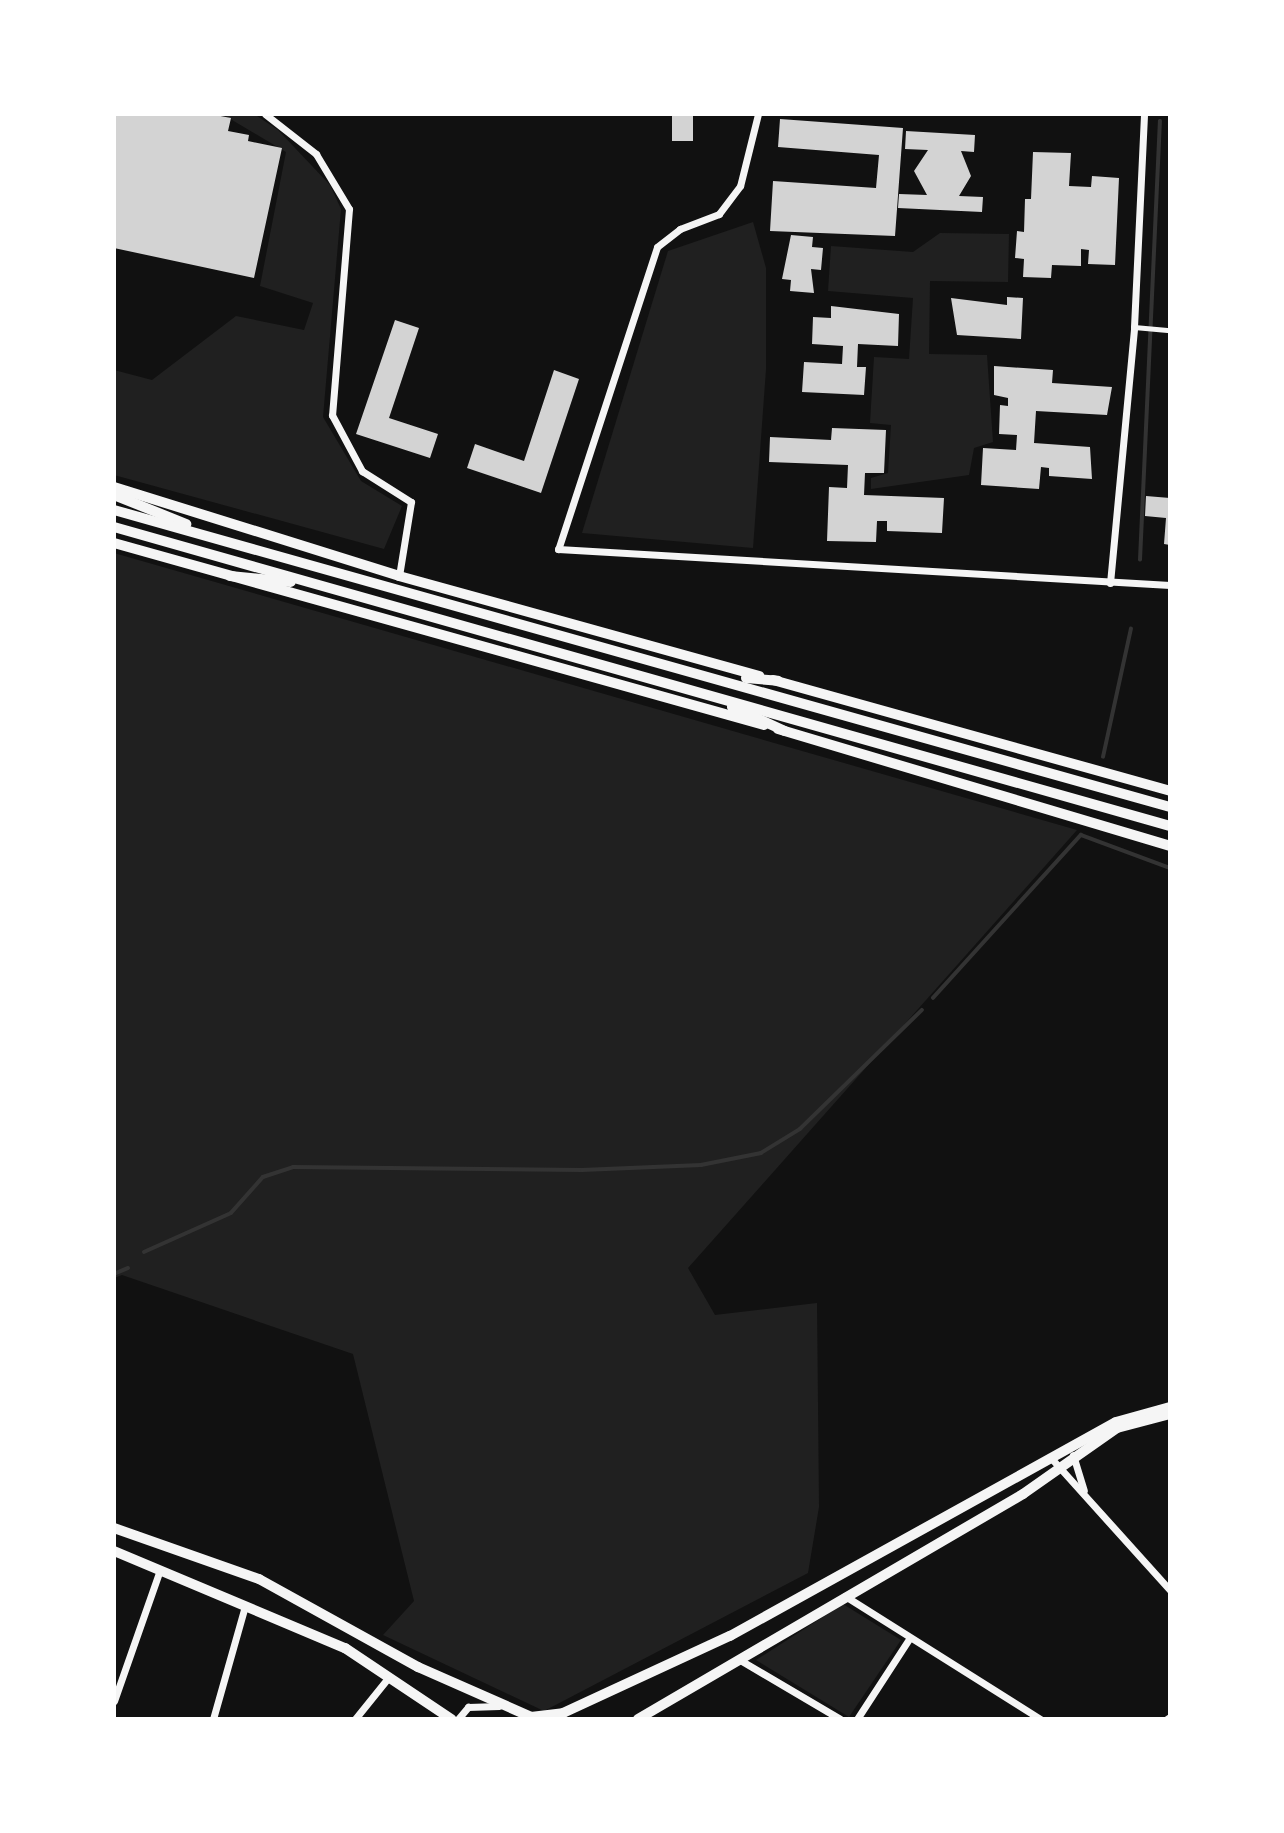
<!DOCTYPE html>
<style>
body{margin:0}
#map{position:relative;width:1284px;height:1833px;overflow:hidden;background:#111;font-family:Signika,sans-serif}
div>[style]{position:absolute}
.green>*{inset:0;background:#202020}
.stream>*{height:3.5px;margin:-1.75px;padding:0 1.75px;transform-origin:1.75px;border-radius:1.75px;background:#333}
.building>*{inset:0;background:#d3d3d3}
.pedestrian>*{height:5px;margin:-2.5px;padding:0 2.5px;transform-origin:2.5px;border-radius:2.5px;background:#f5f5f5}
.minor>*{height:7px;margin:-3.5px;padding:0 3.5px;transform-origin:3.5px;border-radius:3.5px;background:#f5f5f5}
.secondary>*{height:10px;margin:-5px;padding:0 5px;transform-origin:5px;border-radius:5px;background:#f5f5f5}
.trunk>*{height:10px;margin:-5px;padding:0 5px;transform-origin:5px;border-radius:5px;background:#f5f5f5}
span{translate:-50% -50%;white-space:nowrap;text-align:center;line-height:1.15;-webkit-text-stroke:5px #fff;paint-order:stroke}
.frame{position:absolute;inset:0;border:116px solid #fff;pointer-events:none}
</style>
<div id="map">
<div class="green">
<div style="clip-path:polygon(222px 114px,254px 114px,278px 130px,330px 185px,341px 209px,323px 417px,361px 481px,402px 506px,384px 549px,114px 475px,114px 370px,152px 380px,236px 316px,304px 330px,313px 303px,260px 286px,286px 152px)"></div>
<div style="clip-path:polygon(753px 222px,766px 268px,766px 369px,753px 548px,582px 533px,668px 251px)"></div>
<div style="clip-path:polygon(940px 233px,1009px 234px,1008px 282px,930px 281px,929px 354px,987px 355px,993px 442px,974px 448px,969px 475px,871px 489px,871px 478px,888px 473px,891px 425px,870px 423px,874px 357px,909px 359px,913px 298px,828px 291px,831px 246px,913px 252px)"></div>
<div style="clip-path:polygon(114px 553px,1077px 830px,688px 1268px,715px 1315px,817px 1303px,819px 1507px,808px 1573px,544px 1711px,383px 1635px,414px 1601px,353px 1354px,122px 1275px,114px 1278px)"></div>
<div style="clip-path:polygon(843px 1604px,901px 1640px,849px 1717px,756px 1660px)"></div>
</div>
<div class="stream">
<div style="left:1140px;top:560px;width:439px;rotate:-87.4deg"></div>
<div style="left:1103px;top:757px;width:131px;rotate:-77.7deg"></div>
<div style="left:933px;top:998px;width:220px;rotate:-47.8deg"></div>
<div style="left:1081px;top:835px;width:95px;rotate:20.3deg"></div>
<div style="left:144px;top:1252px;width:95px;rotate:-24.1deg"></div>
<div style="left:231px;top:1213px;width:48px;rotate:-48.4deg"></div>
<div style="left:263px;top:1177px;width:32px;rotate:-18deg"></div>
<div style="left:293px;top:1167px;width:289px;rotate:0.6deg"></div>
<div style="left:582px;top:1170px;width:119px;rotate:-2.4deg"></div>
<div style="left:701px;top:1165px;width:61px;rotate:-11.3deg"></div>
<div style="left:761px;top:1153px;width:46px;rotate:-31.6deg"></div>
<div style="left:800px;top:1129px;width:170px;rotate:-44.3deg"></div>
<div style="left:114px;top:1274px;width:15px;rotate:-23deg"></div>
</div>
<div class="building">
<div style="clip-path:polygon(114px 114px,210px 114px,231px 118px,228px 131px,249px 135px,248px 141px,282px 148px,254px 278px,114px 248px)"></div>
<div style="clip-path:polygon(672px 114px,693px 114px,693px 141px,672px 141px)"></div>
<div style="clip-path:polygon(780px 119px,903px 128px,895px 236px,770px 231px,773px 181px,876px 188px,879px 155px,778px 147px)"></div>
<div style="clip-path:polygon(906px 131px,975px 135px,974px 152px,961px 151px,971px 176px,959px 196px,983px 197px,982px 212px,898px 208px,899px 194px,927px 195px,914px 171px,928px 150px,905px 149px)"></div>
<div style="clip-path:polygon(1033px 152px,1071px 153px,1069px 186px,1091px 187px,1092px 176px,1119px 178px,1115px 265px,1088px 264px,1089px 250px,1081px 249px,1081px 266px,1052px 265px,1051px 278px,1023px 277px,1024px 259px,1015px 258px,1017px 231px,1024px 232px,1025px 199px,1031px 199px)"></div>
<div style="clip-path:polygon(791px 235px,813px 237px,812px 247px,823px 248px,821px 270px,811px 269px,814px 293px,790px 291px,791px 280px,782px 279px)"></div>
<div style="clip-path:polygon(1007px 297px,1023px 298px,1021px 339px,957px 335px,951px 298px,1007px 305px)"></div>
<div style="clip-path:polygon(831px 306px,899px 314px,898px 346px,858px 344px,857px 367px,866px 367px,864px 395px,802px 392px,804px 362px,842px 364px,843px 346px,812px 344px,813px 317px,831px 318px)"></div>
<div style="clip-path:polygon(395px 320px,419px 328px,389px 418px,438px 434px,430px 458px,356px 434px)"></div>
<div style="clip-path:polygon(994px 366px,1053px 370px,1052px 383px,1112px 387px,1107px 415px,1036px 411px,1034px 443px,1090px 447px,1092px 479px,1049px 476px,1049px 468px,1041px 467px,1039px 489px,981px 485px,983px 448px,1016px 450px,1017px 435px,999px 434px,1000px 405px,1008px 406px,1008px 398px,994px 395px)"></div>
<div style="clip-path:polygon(554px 370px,579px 379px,541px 493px,467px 468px,475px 444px,524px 461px)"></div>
<div style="clip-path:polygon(832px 428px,886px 430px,884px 473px,865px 473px,864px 495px,944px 498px,942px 533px,887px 531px,887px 521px,877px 521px,876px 542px,827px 541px,829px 487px,847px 488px,848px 465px,769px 462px,770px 437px,831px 440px)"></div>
<div style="clip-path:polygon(1146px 496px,1170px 498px,1170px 545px,1164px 544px,1166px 518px,1145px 516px)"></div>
</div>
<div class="pedestrian">
<div style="left:1134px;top:327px;width:36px;rotate:5deg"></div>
</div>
<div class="minor">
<div style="left:265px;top:114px;width:65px;rotate:38.1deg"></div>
<div style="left:316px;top:154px;width:64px;rotate:59deg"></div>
<div style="left:349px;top:209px;width:207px;rotate:94.7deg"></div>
<div style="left:332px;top:415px;width:64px;rotate:61.8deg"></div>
<div style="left:362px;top:471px;width:58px;rotate:32.3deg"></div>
<div style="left:411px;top:502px;width:75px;rotate:99.2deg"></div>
<div style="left:758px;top:114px;width:74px;rotate:104deg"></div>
<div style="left:740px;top:186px;width:35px;rotate:127deg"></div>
<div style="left:719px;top:214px;width:42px;rotate:159deg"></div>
<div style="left:680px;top:229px;width:29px;rotate:142deg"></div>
<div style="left:657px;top:247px;width:318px;rotate:108.1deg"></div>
<div style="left:558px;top:549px;width:613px;rotate:3.37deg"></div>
<div style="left:1110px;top:583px;width:257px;rotate:-84.6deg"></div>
<div style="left:1134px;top:327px;width:213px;rotate:-87.3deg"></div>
<div style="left:1073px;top:1455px;width:37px;rotate:73deg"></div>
<div style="left:1051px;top:1458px;width:178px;rotate:48deg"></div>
<div style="left:845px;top:1596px;width:231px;rotate:32.2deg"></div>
<div style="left:740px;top:1660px;width:116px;rotate:30.5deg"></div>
<div style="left:114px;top:1701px;width:139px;rotate:-70.7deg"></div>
<div style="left:213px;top:1719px;width:117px;rotate:-74.2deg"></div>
<div style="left:355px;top:1719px;width:53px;rotate:-51.2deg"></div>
<div style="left:458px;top:1719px;width:16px;rotate:-50deg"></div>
<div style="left:468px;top:1707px;width:31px;rotate:-2deg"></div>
<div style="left:857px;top:1719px;width:95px;rotate:-57deg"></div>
<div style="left:1167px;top:1719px;width:4px;rotate:-34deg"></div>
</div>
<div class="secondary">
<div style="left:114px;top:487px;width:299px;rotate:17.3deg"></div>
<div style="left:399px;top:576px;width:374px;rotate:15.5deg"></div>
<div style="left:114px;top:543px;width:675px;rotate:15.64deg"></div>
<div style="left:773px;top:680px;width:412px;rotate:15.6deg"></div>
<div style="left:778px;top:729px;width:409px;rotate:16.6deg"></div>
<div style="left:114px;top:1528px;width:154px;rotate:19.4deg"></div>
<div style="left:259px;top:1579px;width:182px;rotate:29deg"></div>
<div style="left:418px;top:1667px;width:129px;rotate:23.8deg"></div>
<div style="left:114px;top:1551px;width:251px;rotate:22.8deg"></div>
<div style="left:345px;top:1648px;width:128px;rotate:33.8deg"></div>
<div style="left:531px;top:1717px;width:32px;rotate:-7deg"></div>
<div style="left:563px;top:1713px;width:184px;rotate:-24.8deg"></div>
<div style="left:730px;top:1636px;width:441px;rotate:-29deg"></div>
<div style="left:1116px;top:1422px;width:56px;rotate:-15.5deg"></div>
<div style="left:638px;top:1719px;width:446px;rotate:-30.3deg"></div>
<div style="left:1023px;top:1494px;width:115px;rotate:-35.1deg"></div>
<div style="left:1117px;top:1428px;width:55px;rotate:-14.8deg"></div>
</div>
<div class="trunk">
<div style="left:114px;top:495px;width:78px;rotate:21.9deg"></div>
<div style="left:114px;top:510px;width:1097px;rotate:15.71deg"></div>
<div style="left:114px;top:527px;width:1098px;rotate:15.81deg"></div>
<div style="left:230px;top:576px;width:61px;rotate:5.6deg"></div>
<div style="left:746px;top:678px;width:32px;rotate:5deg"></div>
<div style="left:732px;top:707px;width:58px;rotate:24.4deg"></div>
</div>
<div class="frame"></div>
</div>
